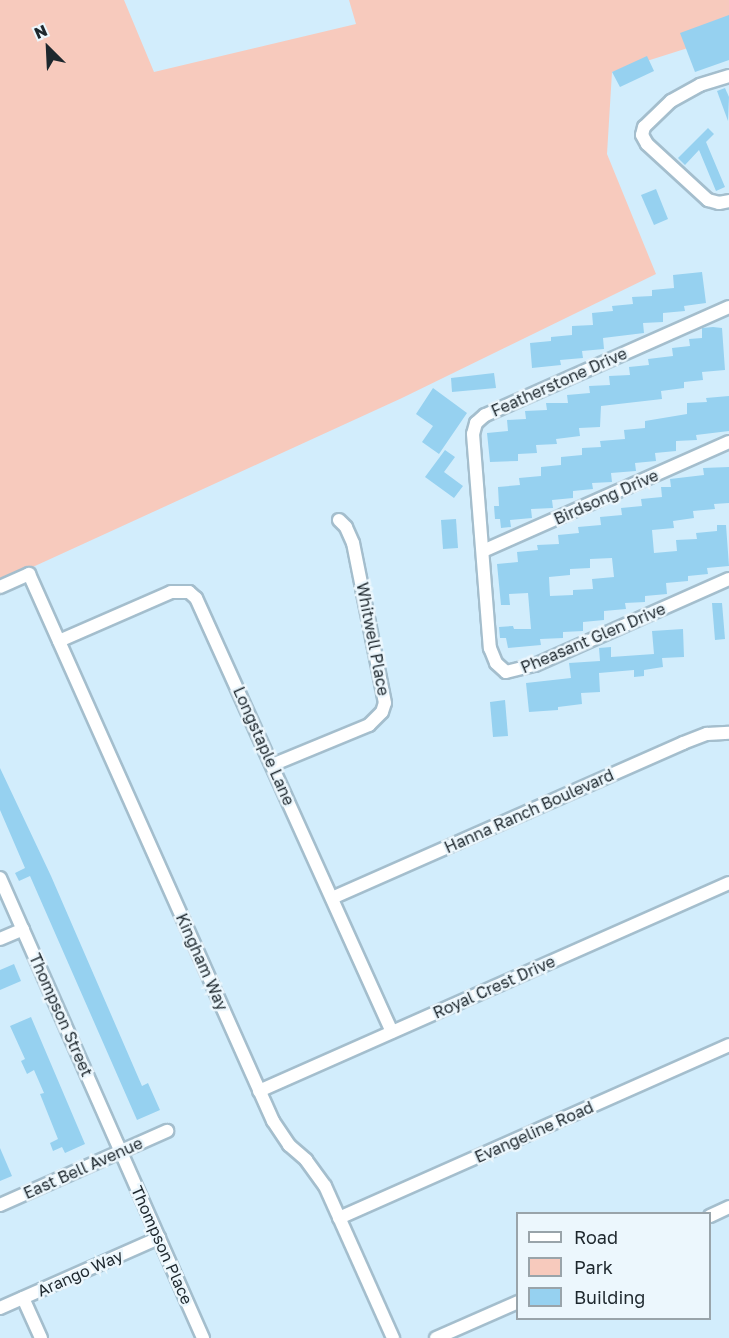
<!DOCTYPE html>
<style>
body{margin:0}
#map{position:relative;width:729px;height:1338px;overflow:hidden;background:#d2edfc;font-family:"Golos Text",sans-serif}
div>[style]{position:absolute}
.green>*{inset:0;background:#f7cabd}
.building>*{inset:0;background:#96d1f0}
.roads{filter:drop-shadow(2px 0 #a4becd) drop-shadow(-2px 0 #a4becd) drop-shadow(0 2px #a4becd) drop-shadow(0 -2px #a4becd)}
.minor>*{height:12px;margin:-6px;padding:0 6px;transform-origin:6px;border-radius:6px;background:#fff}
span{translate:-50% -50%;white-space:nowrap;text-align:center;line-height:1.15;-webkit-text-stroke:5px #ecf7fd;paint-order:stroke}
.street-label{font-size:16px;color:#1d272d}
.legend{position:absolute;left:516px;top:1212px;width:195px;height:108px;box-sizing:border-box;background:#ecf7fd;border:2px solid #99a4aa;margin:0;padding:8px 10px;list-style:none;font-size:18px;color:#1d272d}
.legend li{display:flex;align-items:center;gap:12px;height:30px}
.legend b{width:30px;border:2px solid #99a4aa}
.north{position:absolute;left:18px;top:18px;width:60px;height:60px;-webkit-text-stroke:4px #ecf7fd;paint-order:stroke;rotate:336deg;font-size:16px;font-weight:700;line-height:24px;text-align:center;color:#1d272d}
.north::after{content:'';display:block;margin:auto;width:21px;height:27px;background:#1d272d;clip-path:polygon(50% 0,100% 100%,50% 72%,0 100%)}
</style>
<div id="map">
<div class="green">
<div style="clip-path:polygon(0 0,124px 0,154px 72px,356px 24px,349px 0,729px 0,729px 35px,612px 72px,607px 154px,656px 274px,402px 398px,0 582px)"></div>
</div>
<div class="building">
<div style="clip-path:polygon(729px 15px,729px 60px,695px 72px,680px 33px)"></div>
<div style="clip-path:polygon(647px 56px,654px 71px,620px 87px,612px 72px)"></div>
<div style="clip-path:polygon(725px 88px,729px 97px,728px 121px,717px 91px)"></div>
<div style="clip-path:polygon(708px 128px,714px 134px,706px 142px,725px 187px,716px 191px,699px 150px,685px 165px,678px 158px)"></div>
<div style="clip-path:polygon(656px 189px,668px 219px,654px 225px,641px 195px)"></div>
<div style="clip-path:polygon(702px 272px,706px 303px,684px 306px,685px 311px,663px 313px,663px 322px,643px 323px,644px 333px,603px 338px,604px 349px,582px 351px,583px 358px,560px 360px,561px 365px,532px 368px,530px 343px,551px 341px,551px 337px,572px 335px,572px 326px,593px 325px,592px 313px,613px 311px,612px 306px,633px 304px,632px 297px,652px 296px,652px 290px,674px 288px,673px 275px)"></div>
<div style="clip-path:polygon(713px 327px,722px 328px,725px 370px,702px 372px,703px 380px,684px 382px,684px 388px,661px 391px,662px 399px,601px 406px,600px 427px,579px 428px,580px 436px,556px 439px,557px 444px,536px 445px,537px 453px,518px 454px,518px 461px,490px 462px,487px 433px,508px 431px,507px 420px,526px 419px,525px 411px,547px 410px,546px 403px,568px 403px,567px 395px,590px 393px,589px 386px,610px 385px,609px 376px,630px 375px,629px 367px,649px 365px,648px 359px,673px 356px,672px 348px,690px 346px,689px 339px,702px 338px,702px 328px)"></div>
<div style="clip-path:polygon(494px 373px,496px 388px,452px 392px,451px 378px)"></div>
<div style="clip-path:polygon(433px 388px,467px 413px,439px 454px,422px 442px,433px 426px,416px 414px)"></div>
<div style="clip-path:polygon(729px 396px,729px 431px,696px 435px,697px 440px,676px 441px,676px 451px,655px 453px,656px 461px,635px 463px,636px 471px,611px 473px,612px 482px,592px 483px,593px 489px,573px 491px,573px 498px,552px 500px,553px 508px,531px 509px,532px 518px,510px 520px,511px 527px,501px 528px,500px 519px,495px 519px,494px 506px,499px 506px,498px 487px,520px 485px,519px 478px,541px 476px,541px 467px,561px 465px,561px 457px,582px 455px,582px 448px,601px 447px,600px 441px,625px 439px,624px 430px,645px 428px,645px 421px,687px 414px,687px 403px,707px 402px,706px 398px)"></div>
<div style="clip-path:polygon(445px 450px,455px 457px,444px 472px,463px 486px,454px 498px,425px 477px)"></div>
<div style="clip-path:polygon(evenodd,729px 467px,729px 503px,714px 504px,715px 509px,693px 511px,694px 518px,673px 521px,674px 528px,652px 530px,654px 553px,677px 551px,676px 540px,697px 539px,696px 533px,717px 531px,717px 525px,726px 525px,729px 566px,707px 568px,708px 574px,688px 576px,688px 581px,666px 583px,667px 594px,645px 596px,645px 602px,625px 603px,626px 609px,604px 611px,604px 620px,583px 622px,583px 631px,563px 632px,563px 638px,540px 639px,541px 645px,508px 648px,506px 638px,500px 638px,499px 627px,513px 626px,514px 629px,531px 629px,528px 593px,509px 594px,510px 605px,501px 605px,497px 564px,518px 562px,517px 552px,538px 550px,537px 545px,559px 544px,558px 535px,579px 533px,578px 527px,601px 525px,600px 517px,622px 515px,621px 508px,642px 506px,641px 499px,662px 497px,661px 487px,671px 487px,670px 479px,704px 475px,703px 468px,729px 467px,612px 558px,614px 577px,592px 579px,593px 589px,573px 590px,573px 595px,550px 596px,549px 577px,570px 575px,570px 569px,590px 568px,590px 559px,612px 558px)"></div>
<div style="clip-path:polygon(456px 519px,458px 548px,443px 549px,441px 520px)"></div>
<div style="clip-path:polygon(712px 603px,722px 603px,725px 639px,715px 640px)"></div>
<div style="clip-path:polygon(683px 629px,684px 657px,662px 658px,663px 667px,644px 670px,644px 676px,634px 677px,634px 670px,599px 673px,600px 692px,581px 693px,582px 704px,558px 707px,558px 710px,529px 712px,526px 683px,571px 678px,569px 663px,600px 661px,599px 648px,611px 647px,611px 657px,654px 654px,652px 631px)"></div>
<div style="clip-path:polygon(505px 700px,508px 736px,493px 737px,490px 702px)"></div>
<div style="clip-path:polygon(0 768px,51px 876px,142px 1086px,148px 1083px,160px 1110px,137px 1120px,30px 876px,19px 881px,15px 873px,25px 868px,0 810px)"></div>
<div style="clip-path:polygon(14px 964px,21px 981px,0 990px,0 970px)"></div>
<div style="clip-path:polygon(31px 1017px,85px 1144px,65px 1153px,62px 1147px,53px 1151px,50px 1143px,58px 1139px,40px 1094px,44px 1093px,34px 1070px,27px 1074px,21px 1061px,25px 1059px,10px 1026px)"></div>
<div style="clip-path:polygon(0 1148px,12px 1176px,0 1181px)"></div>
</div>
<div class="roads">
<div class="minor">
<div style="left:729px;top:76px;width:30px;rotate:163deg"></div>
<div style="left:700px;top:85px;width:33px;rotate:151deg"></div>
<div style="left:671px;top:101px;width:37px;rotate:136deg"></div>
<div style="left:644px;top:127px;width:8px;rotate:104deg"></div>
<div style="left:642px;top:135px;width:10px;rotate:61deg"></div>
<div style="left:647px;top:144px;width:83px;rotate:42.6deg"></div>
<div style="left:708px;top:200px;width:11px;rotate:15deg"></div>
<div style="left:719px;top:203px;width:10px;rotate:-11deg"></div>
<div style="left:729px;top:307px;width:267px;rotate:156.1deg"></div>
<div style="left:485px;top:415px;width:12px;rotate:138deg"></div>
<div style="left:476px;top:423px;width:11px;rotate:105deg"></div>
<div style="left:473px;top:434px;width:215px;rotate:85.5deg"></div>
<div style="left:490px;top:648px;width:16px;rotate:68deg"></div>
<div style="left:496px;top:663px;width:13px;rotate:42deg"></div>
<div style="left:506px;top:672px;width:30px;rotate:-14deg"></div>
<div style="left:535px;top:665px;width:212px;rotate:-23.9deg"></div>
<div style="left:483px;top:551px;width:269px;rotate:-23.9deg"></div>
<div style="left:0;top:587px;width:32px;rotate:-24deg"></div>
<div style="left:29px;top:574px;width:599px;rotate:65.96deg"></div>
<div style="left:273px;top:1121px;width:29px;rotate:56deg"></div>
<div style="left:289px;top:1145px;width:23px;rotate:41deg"></div>
<div style="left:306px;top:1160px;width:32px;rotate:54deg"></div>
<div style="left:325px;top:1186px;width:167px;rotate:65.9deg"></div>
<div style="left:59px;top:641px;width:122px;rotate:-23.6deg"></div>
<div style="left:171px;top:592px;width:18px"></div>
<div style="left:189px;top:592px;width:9px;rotate:41deg"></div>
<div style="left:196px;top:598px;width:476px;rotate:65.7deg"></div>
<div style="left:272px;top:765px;width:105px;rotate:-22.4deg"></div>
<div style="left:369px;top:725px;width:18px;rotate:-45deg"></div>
<div style="left:382px;top:712px;width:9px;rotate:-72deg"></div>
<div style="left:385px;top:703px;width:163px;rotate:-101.3deg"></div>
<div style="left:353px;top:543px;width:17px;rotate:-114deg"></div>
<div style="left:346px;top:527px;width:10px;rotate:-135deg"></div>
<div style="left:0;top:878px;width:503px;rotate:66.19deg"></div>
<div style="left:332px;top:898px;width:384px;rotate:-23.8deg"></div>
<div style="left:683px;top:743px;width:26px;rotate:-21deg"></div>
<div style="left:707px;top:734px;width:22px;rotate:-3deg"></div>
<div style="left:0;top:939px;width:25px;rotate:-23deg"></div>
<div style="left:259px;top:1091px;width:514px;rotate:-23.87deg"></div>
<div style="left:0;top:1205px;width:183px;rotate:-23.9deg"></div>
<div style="left:710px;top:1216px;width:21px;rotate:-25deg"></div>
<div style="left:339px;top:1218px;width:427px;rotate:-23.9deg"></div>
<div style="left:23px;top:1298px;width:44px;rotate:65.8deg"></div>
<div style="left:0;top:1308px;width:174px;rotate:-23.8deg"></div>
<div style="left:436px;top:1338px;width:90px;rotate:-23.7deg"></div>
</div>
</div>
<div class="street-label">
<span style="left:559px;top:382px;rotate:-24deg">Featherstone Drive</span>
<span style="left:606px;top:497px;rotate:-24deg">Birdsong Drive</span>
<span style="left:593px;top:638px;rotate:-23deg">Pheasant Glen Drive</span>
<span style="left:373px;top:639px;rotate:79deg">Whitwell Place</span>
<span style="left:264px;top:746px;rotate:66deg">Longstaple Lane</span>
<span style="left:529px;top:811px;rotate:-24deg">Hanna Ranch Boulevard</span>
<span style="left:202px;top:962px;rotate:66deg">Kingham Way</span>
<span style="left:494px;top:987px;rotate:-24deg">Royal Crest Drive</span>
<span style="left:61px;top:1015px;rotate:66deg">Thompson Street</span>
<span style="left:534px;top:1132px;rotate:-24deg">Evangeline Road</span>
<span style="left:83px;top:1168px;rotate:-24deg">East Bell Avenue</span>
<span style="left:162px;top:1245px;rotate:66deg">Thompson Place</span>
<span style="left:80px;top:1273px;rotate:-24deg">Arango Way</span>
</div>
<ul class="legend">
<li><b style="height:8px;background:#fff"></b>Road</li>
<li><b style="height:16px;background:#f7cabd"></b>Park</li>
<li><b style="height:16px;background:#96d1f0"></b>Building</li>
</ul>
<div class="north">N</div>
</div>
